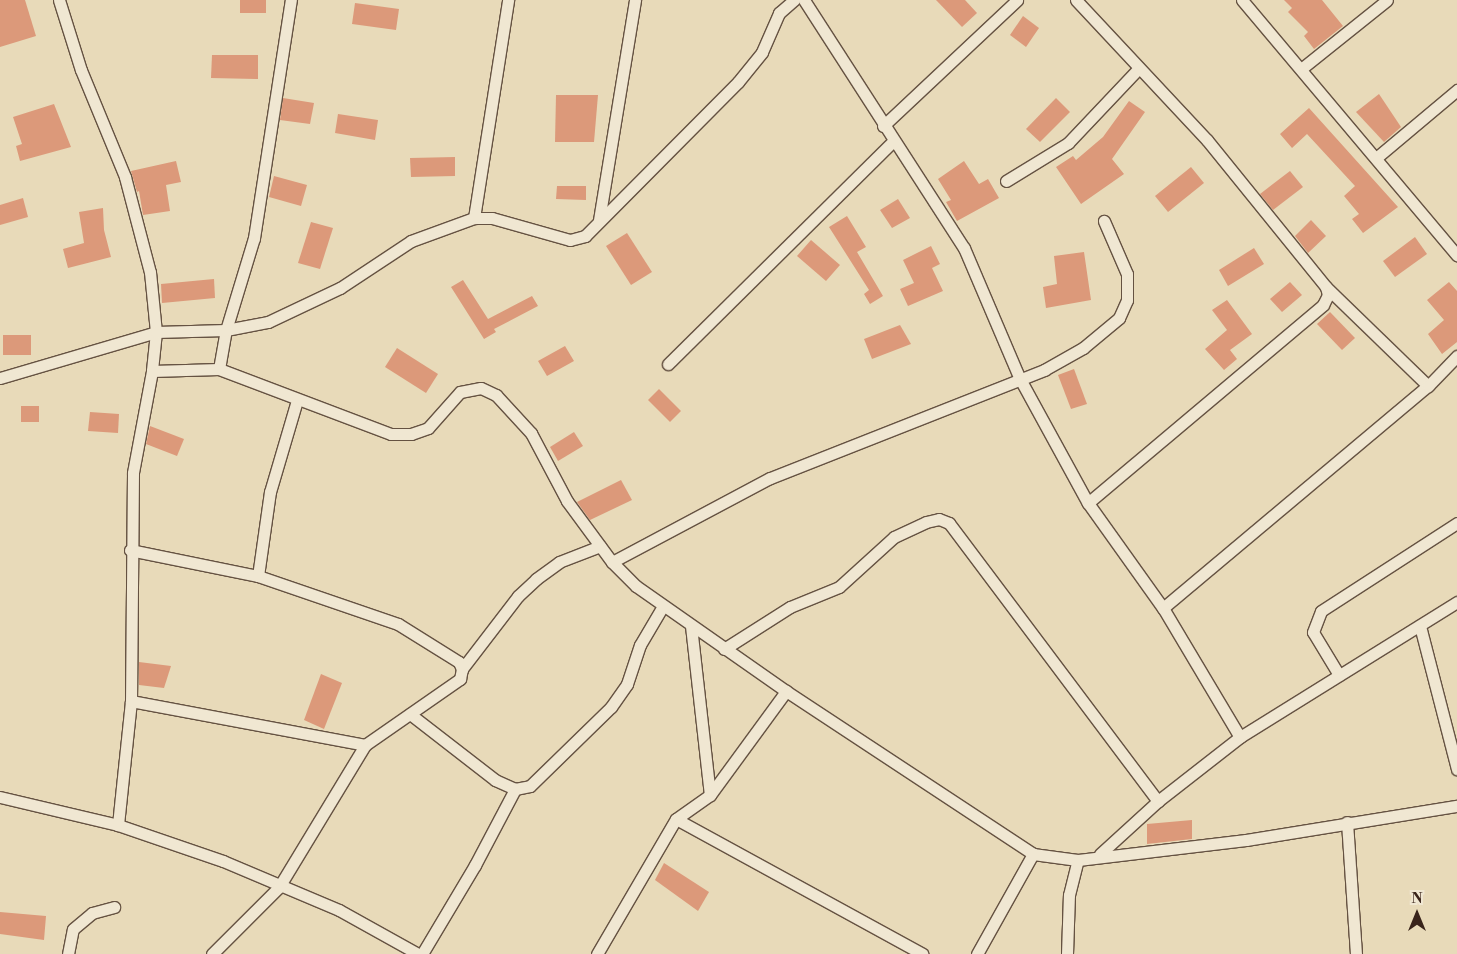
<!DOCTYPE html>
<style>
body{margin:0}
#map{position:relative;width:1457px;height:954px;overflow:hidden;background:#e8dab9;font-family:"Libre Bodoni",serif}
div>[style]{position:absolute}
.building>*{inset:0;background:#dc997a}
.roads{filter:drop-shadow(1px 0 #655242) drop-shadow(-1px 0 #655242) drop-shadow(0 1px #655242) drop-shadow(0 -1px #655242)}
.minor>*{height:11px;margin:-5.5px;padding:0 5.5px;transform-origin:5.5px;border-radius:5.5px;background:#f0e7d2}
span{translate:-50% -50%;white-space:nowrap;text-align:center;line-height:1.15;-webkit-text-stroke:4px #f0e7d2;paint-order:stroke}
.north{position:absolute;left:1392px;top:889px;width:50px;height:50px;-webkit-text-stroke:4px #f0e7d2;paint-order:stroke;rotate:0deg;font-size:14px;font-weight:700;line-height:20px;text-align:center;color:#39241b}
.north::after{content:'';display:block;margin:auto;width:18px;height:22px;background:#39241b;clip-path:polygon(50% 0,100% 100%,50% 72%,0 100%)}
</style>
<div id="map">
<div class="building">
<div style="clip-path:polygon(0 0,25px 0,36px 36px,0 47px)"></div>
<div style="clip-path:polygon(240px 0,266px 0,266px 13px,240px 13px)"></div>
<div style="clip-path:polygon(936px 0,965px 0,977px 13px,962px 27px)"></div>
<div style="clip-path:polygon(1284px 0,1322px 0,1343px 26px,1314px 49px,1304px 36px,1308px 32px,1288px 12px,1292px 8px)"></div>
<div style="clip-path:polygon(355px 3px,399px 9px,396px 30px,352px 24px)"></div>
<div style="clip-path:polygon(1023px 16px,1039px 28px,1026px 47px,1010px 35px)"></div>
<div style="clip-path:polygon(212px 55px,258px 55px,258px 79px,211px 78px)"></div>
<div style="clip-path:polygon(1379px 94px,1401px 127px,1384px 142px,1356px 112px)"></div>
<div style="clip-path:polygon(556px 95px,598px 95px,594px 142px,555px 142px)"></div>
<div style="clip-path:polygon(283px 98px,314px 103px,310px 124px,280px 120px)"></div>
<div style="clip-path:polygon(1056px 98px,1070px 112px,1040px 142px,1026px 129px)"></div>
<div style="clip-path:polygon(1129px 101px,1145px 112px,1112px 159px,1124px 174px,1081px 204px,1056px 167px,1073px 156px,1076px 160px,1103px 137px)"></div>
<div style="clip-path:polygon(54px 104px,71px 147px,20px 161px,16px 146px,22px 144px,13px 117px)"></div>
<div style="clip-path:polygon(1309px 108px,1398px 207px,1363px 233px,1352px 219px,1359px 214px,1344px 196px,1355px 186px,1307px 134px,1292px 148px,1280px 134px)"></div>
<div style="clip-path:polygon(338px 114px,378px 120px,375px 140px,335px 133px)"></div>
<div style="clip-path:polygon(455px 157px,455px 176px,411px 177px,410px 158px)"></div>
<div style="clip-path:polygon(176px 161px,181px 182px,166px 185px,170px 211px,143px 215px,139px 191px,137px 192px,131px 171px)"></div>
<div style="clip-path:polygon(964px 161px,979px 184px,988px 179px,999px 198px,957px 221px,946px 202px,951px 200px,938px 179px)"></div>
<div style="clip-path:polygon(1191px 167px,1204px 183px,1168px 212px,1155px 196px)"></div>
<div style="clip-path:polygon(1290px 171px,1303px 187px,1273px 210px,1260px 194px)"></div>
<div style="clip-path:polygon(274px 176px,307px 185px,301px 206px,269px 197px)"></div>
<div style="clip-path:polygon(557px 186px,586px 186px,586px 200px,556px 199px)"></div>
<div style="clip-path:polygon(23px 198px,28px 217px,0 225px,0 205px)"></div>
<div style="clip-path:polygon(898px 199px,910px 218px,892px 228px,880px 210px)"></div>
<div style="clip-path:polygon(103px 208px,104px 230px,111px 257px,68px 268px,63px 249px,84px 243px,79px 212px)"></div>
<div style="clip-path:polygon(847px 216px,866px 247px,857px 252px,883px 296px,870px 304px,864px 294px,869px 290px,829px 227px)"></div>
<div style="clip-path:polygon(1311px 220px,1326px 236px,1308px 253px,1295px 236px)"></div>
<div style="clip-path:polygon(311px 222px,333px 228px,320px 269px,298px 263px)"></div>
<div style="clip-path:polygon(627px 233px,652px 272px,631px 285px,606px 246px)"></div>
<div style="clip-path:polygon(1415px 237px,1427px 254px,1395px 277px,1383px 261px)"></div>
<div style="clip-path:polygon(811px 240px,840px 265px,826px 281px,797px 256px)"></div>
<div style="clip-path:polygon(931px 246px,940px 264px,932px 268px,943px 291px,908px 306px,900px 289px,914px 283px,903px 260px)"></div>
<div style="clip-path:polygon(1254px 248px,1264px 264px,1228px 286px,1219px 270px)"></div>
<div style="clip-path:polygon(1084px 252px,1091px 300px,1046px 308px,1043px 287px,1057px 284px,1054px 256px)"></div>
<div style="clip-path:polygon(214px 279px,215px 298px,162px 303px,161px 284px)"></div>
<div style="clip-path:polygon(463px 280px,488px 319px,532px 296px,538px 306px,494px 329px,496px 332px,484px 339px,451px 287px)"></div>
<div style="clip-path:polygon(1290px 282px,1302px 295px,1282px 312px,1270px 299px)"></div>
<div style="clip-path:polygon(1449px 282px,1457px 291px,1457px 342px,1442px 354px,1428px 334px,1444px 320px,1427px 300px)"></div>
<div style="clip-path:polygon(1227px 300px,1252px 334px,1230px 350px,1237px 359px,1224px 370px,1205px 349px,1227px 330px,1212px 310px)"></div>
<div style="clip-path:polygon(1330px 312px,1355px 338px,1342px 350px,1317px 324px)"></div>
<div style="clip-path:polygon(900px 325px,911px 344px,872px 359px,864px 339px)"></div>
<div style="clip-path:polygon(3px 335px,31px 335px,31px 355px,3px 355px)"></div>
<div style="clip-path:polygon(565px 346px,574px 361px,547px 376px,538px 361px)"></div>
<div style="clip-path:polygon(397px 348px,438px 374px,426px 393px,385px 367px)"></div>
<div style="clip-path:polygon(1074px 369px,1087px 404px,1071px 409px,1058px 375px)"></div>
<div style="clip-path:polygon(659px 389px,681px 411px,670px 422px,648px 400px)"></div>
<div style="clip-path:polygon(21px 406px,39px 406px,39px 422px,21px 422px)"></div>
<div style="clip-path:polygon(90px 412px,119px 414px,118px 433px,88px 431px)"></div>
<div style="clip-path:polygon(150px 426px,184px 439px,177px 456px,146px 444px)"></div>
<div style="clip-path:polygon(574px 432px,583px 446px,558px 461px,550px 447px)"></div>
<div style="clip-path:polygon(621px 480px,632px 500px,590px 520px,577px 502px)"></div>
<div style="clip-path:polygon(139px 662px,171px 666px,164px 688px,139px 685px)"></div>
<div style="clip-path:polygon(321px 674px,342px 683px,324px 729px,304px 720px)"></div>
<div style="clip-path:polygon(1192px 820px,1192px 839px,1147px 844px,1147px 824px)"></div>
<div style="clip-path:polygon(664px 863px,709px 892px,698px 911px,655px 880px)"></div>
<div style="clip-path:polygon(0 912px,46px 916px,44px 940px,0 934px)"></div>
</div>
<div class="roads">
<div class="minor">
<div style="left:59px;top:0;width:73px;rotate:72.6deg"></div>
<div style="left:81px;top:70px;width:116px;rotate:67.6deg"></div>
<div style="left:125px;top:177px;width:98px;rotate:75.3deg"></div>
<div style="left:150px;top:272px;width:60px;rotate:84.3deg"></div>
<div style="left:156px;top:332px;width:39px;rotate:96deg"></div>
<div style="left:152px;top:371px;width:104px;rotate:100.6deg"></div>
<div style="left:133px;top:473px;width:228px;rotate:90.5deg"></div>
<div style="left:131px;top:701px;width:125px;rotate:96deg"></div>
<div style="left:804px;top:0;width:295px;rotate:57.2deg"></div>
<div style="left:964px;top:248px;width:142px;rotate:66.9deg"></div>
<div style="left:1020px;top:379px;width:141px;rotate:61.3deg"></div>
<div style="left:1088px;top:503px;width:129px;rotate:54.5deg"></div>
<div style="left:1163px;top:608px;width:150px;rotate:59.2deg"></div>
<div style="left:1076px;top:0;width:192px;rotate:46.9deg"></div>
<div style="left:1207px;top:140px;width:189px;rotate:51deg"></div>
<div style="left:1326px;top:287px;width:8px;rotate:76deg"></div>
<div style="left:1328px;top:295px;width:11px;rotate:117deg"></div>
<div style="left:1323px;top:305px;width:307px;rotate:139.9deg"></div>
<div style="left:1242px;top:0;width:334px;rotate:49.9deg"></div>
<div style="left:1301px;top:69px;width:110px;rotate:-38.7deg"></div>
<div style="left:883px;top:126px;width:184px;rotate:-43.2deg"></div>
<div style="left:1376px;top:158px;width:106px;rotate:-40deg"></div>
<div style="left:1006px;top:181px;width:73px;rotate:-31.5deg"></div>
<div style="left:1068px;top:143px;width:103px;rotate:-46.6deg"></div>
<div style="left:474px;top:218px;width:221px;rotate:-81.1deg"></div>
<div style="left:599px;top:220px;width:223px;rotate:-80.7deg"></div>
<div style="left:1326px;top:287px;width:142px;rotate:44.1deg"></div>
<div style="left:668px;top:364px;width:317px;rotate:-44.7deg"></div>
<div style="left:219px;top:369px;width:40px;rotate:-80deg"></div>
<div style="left:226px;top:330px;width:96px;rotate:-73.1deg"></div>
<div style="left:254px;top:238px;width:241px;rotate:-81.2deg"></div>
<div style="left:152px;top:371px;width:67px;rotate:-1.7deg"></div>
<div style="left:219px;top:369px;width:184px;rotate:20.7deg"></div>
<div style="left:391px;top:434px;width:20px"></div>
<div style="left:411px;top:434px;width:18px;rotate:-19deg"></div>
<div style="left:428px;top:428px;width:48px;rotate:-48.4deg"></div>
<div style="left:460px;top:392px;width:21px;rotate:-11deg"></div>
<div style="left:481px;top:388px;width:17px;rotate:25deg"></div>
<div style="left:496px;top:395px;width:52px;rotate:47.4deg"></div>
<div style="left:531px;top:433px;width:77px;rotate:62.1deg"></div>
<div style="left:567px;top:501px;width:76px;rotate:53.6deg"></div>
<div style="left:612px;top:562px;width:34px;rotate:45deg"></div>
<div style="left:636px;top:586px;width:183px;rotate:35deg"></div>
<div style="left:786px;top:691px;width:296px;rotate:33.4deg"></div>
<div style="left:1033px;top:854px;width:45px;rotate:7.6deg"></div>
<div style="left:1078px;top:860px;width:169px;rotate:-6.8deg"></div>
<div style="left:1246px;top:840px;width:214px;rotate:-9.2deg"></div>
<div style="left:0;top:378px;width:163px;rotate:-16.4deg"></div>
<div style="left:156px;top:332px;width:70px;rotate:-1.6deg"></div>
<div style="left:226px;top:330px;width:43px;rotate:-10.8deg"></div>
<div style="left:268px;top:322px;width:80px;rotate:-25.3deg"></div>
<div style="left:340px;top:288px;width:85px;rotate:-33.5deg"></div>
<div style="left:411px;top:241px;width:67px;rotate:-20.1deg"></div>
<div style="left:474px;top:218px;width:18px"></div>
<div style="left:492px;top:218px;width:81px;rotate:15.8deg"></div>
<div style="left:570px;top:240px;width:16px;rotate:-15deg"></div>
<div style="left:585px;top:236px;width:217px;rotate:-45.2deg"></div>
<div style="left:738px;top:82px;width:38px;rotate:-51deg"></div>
<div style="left:762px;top:52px;width:43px;rotate:-66.4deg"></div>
<div style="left:779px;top:13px;width:20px;rotate:-41deg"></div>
<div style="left:130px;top:550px;width:131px;rotate:11.5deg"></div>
<div style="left:258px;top:576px;width:148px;rotate:18.9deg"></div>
<div style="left:398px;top:624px;width:72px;rotate:31.9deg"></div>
<div style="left:459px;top:662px;width:8px;rotate:67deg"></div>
<div style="left:612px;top:562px;width:179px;rotate:-28deg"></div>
<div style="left:770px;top:478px;width:295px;rotate:-21.5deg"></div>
<div style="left:1044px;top:370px;width:45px;rotate:-29.4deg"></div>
<div style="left:1083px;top:348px;width:47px;rotate:-39.8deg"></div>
<div style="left:1119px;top:318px;width:20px;rotate:-66deg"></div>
<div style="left:1127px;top:300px;width:26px;rotate:-90deg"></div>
<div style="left:1127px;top:274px;width:58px;rotate:-113.5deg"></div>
<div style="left:258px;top:576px;width:85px;rotate:-81.9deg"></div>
<div style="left:270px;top:492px;width:96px;rotate:-73.6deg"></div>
<div style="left:1163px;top:608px;width:346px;rotate:-40deg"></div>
<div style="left:1428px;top:386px;width:42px;rotate:-46deg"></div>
<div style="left:691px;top:626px;width:170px;rotate:83.6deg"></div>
<div style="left:1420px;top:626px;width:148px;rotate:75.5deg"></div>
<div style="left:724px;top:649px;width:78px;rotate:-32.5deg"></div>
<div style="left:790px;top:607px;width:53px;rotate:-22.2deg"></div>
<div style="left:839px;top:587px;width:74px;rotate:-42.3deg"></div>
<div style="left:894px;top:537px;width:35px;rotate:-25deg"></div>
<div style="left:926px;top:522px;width:13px;rotate:-13deg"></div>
<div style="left:939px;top:519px;width:11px;rotate:22deg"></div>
<div style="left:949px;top:523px;width:348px;rotate:53.1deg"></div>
<div style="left:1339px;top:675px;width:50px;rotate:-121.2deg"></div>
<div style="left:1313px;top:632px;width:22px;rotate:-69deg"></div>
<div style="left:1321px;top:611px;width:162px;rotate:-32.9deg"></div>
<div style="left:131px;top:701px;width:238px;rotate:10.6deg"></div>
<div style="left:410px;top:714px;width:108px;rotate:37.8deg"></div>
<div style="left:495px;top:780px;width:22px;rotate:24deg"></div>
<div style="left:515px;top:789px;width:15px;rotate:-11deg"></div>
<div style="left:530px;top:786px;width:113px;rotate:-44.3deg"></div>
<div style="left:611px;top:707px;width:28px;rotate:-55deg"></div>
<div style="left:627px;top:684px;width:41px;rotate:-71.6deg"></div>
<div style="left:640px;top:645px;width:45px;rotate:-59.5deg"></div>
<div style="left:0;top:797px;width:121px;rotate:13.3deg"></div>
<div style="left:118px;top:825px;width:111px;rotate:18.9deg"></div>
<div style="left:223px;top:861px;width:126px;rotate:22.9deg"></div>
<div style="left:339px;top:910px;width:90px;rotate:29.1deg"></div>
<div style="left:676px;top:819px;width:281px;rotate:28.7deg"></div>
<div style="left:1347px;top:822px;width:132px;rotate:86.1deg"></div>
<div style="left:1100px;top:854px;width:79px;rotate:-42.4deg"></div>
<div style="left:1158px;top:801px;width:104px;rotate:-38deg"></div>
<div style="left:1240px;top:737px;width:256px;rotate:-31.9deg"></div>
<div style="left:68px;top:954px;width:25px;rotate:-79deg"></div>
<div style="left:73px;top:929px;width:25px;rotate:-40deg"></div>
<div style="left:92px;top:913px;width:23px;rotate:-15deg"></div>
<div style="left:212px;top:954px;width:95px;rotate:-45deg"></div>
<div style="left:279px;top:887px;width:166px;rotate:-58.8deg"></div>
<div style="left:365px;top:745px;width:116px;rotate:-34.8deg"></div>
<div style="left:460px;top:679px;width:10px;rotate:-79deg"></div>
<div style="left:462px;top:669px;width:92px;rotate:-52.5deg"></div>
<div style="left:518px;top:596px;width:25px;rotate:-43deg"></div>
<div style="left:536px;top:579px;width:29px;rotate:-36deg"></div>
<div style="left:559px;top:562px;width:44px;rotate:-21.3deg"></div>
<div style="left:422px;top:954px;width:104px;rotate:-59.2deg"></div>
<div style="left:475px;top:865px;width:86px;rotate:-62.2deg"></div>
<div style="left:597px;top:954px;width:156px;rotate:-59.7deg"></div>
<div style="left:676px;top:819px;width:42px;rotate:-35.2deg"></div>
<div style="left:710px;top:795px;width:129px;rotate:-53.8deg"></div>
<div style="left:977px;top:954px;width:115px;rotate:-60.8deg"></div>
<div style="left:1067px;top:954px;width:59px;rotate:-88.1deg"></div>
<div style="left:1069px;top:895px;width:36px;rotate:-76deg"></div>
</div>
</div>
<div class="north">N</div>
</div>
